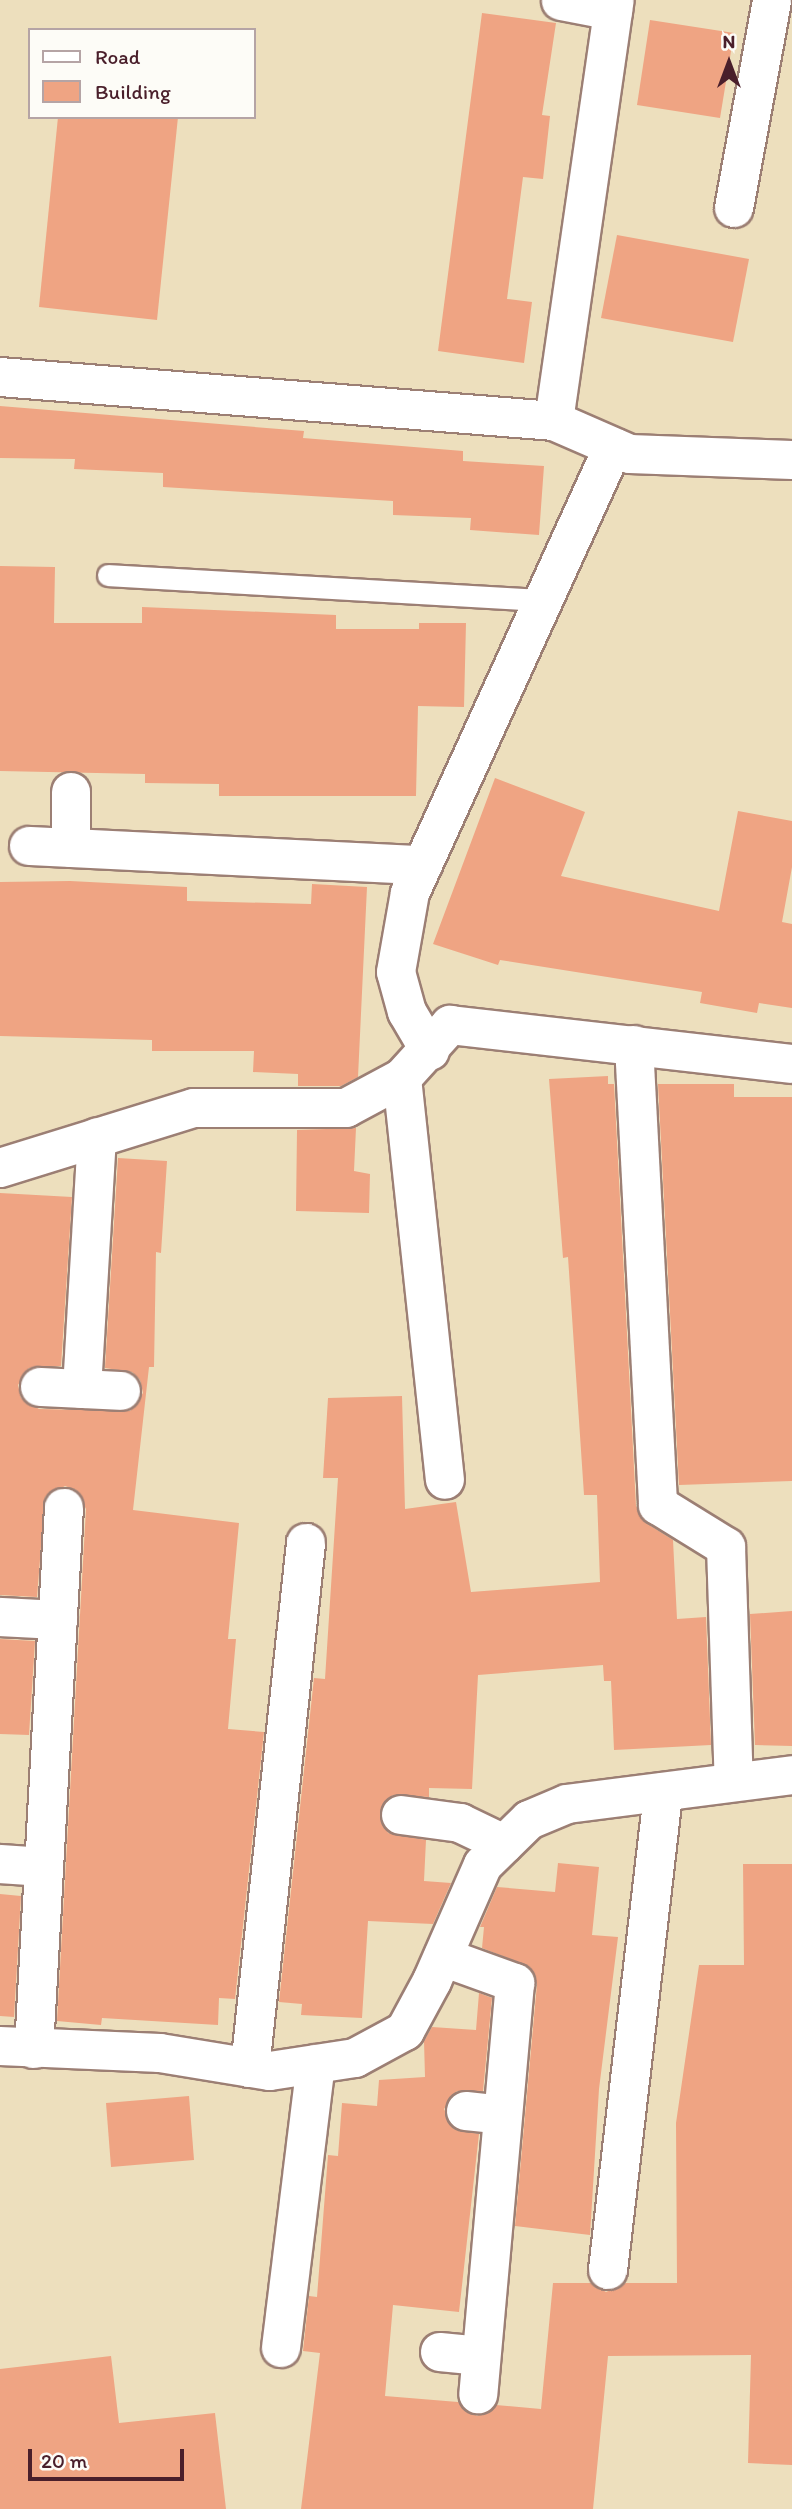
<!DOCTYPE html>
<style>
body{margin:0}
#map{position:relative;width:792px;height:2509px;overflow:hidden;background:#eddfbd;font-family:Itim,sans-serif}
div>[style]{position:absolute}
.building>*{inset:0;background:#efa483}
.roads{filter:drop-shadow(2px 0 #9c7f74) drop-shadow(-2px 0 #9c7f74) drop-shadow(0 2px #9c7f74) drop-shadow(0 -2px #9c7f74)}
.lane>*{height:21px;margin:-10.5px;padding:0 10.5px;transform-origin:10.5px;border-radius:10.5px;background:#fff}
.street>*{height:38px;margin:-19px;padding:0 19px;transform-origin:19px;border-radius:19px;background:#fff}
span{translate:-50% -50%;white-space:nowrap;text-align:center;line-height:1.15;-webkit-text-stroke:5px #fdfcf7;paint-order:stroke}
.legend{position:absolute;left:28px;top:28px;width:228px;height:91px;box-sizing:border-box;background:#fdfcf7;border:2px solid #b5a4a5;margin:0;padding:9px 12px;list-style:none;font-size:21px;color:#4a1f2b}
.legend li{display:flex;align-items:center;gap:14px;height:35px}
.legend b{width:35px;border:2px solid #b5a4a5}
.north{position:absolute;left:694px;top:28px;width:70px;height:70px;-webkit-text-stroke:5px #fdfcf7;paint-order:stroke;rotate:0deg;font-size:19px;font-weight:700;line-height:28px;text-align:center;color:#4a1f2b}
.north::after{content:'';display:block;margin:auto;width:24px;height:32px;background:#4a1f2b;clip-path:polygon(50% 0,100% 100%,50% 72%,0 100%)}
.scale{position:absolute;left:28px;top:2449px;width:156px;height:32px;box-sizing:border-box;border:4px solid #4a1f2b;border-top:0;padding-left:9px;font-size:21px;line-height:24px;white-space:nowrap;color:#4a1f2b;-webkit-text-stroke:5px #fdfcf7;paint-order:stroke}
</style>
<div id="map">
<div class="building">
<div style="clip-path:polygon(482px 13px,556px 23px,542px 115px,550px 116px,543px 179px,523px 177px,507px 299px,532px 302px,524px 363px,438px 351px)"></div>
<div style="clip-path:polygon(650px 20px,734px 33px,720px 118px,637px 105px)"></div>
<div style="clip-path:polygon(58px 117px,178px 117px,157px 320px,39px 307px)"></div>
<div style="clip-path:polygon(617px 235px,749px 259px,733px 342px,601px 318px)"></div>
<div style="clip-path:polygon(0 406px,304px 431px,303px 438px,463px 451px,463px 461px,544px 466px,539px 535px,470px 530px,471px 518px,393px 515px,393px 501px,163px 487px,163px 473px,74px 469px,75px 459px,0 458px)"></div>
<div style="clip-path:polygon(0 566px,55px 567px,54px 623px,142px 623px,142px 607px,336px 615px,336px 629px,419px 629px,419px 623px,466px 623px,464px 707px,418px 706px,416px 796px,219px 796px,219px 784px,145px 783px,145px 774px,0 771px)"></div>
<div style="clip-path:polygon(495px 778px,585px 812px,561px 876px,719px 911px,738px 811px,792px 821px,792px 867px,782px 922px,792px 924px,792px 1008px,759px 1003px,757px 1013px,700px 1003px,702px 992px,500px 960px,498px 965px,433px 944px)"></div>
<div style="clip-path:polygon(70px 881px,187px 887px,187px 901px,311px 904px,312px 884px,367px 887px,358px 1077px,341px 1086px,298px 1086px,298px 1074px,253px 1072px,254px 1051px,152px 1051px,152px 1040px,0 1036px,0 882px)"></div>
<div style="clip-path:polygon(608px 1076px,608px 1084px,614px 1084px,636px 1506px,646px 1523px,673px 1540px,677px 1619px,706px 1617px,711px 1745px,614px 1750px,611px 1681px,604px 1681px,603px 1665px,478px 1675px,472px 1789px,429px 1788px,429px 1797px,393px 1795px,380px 1811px,388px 1833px,426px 1840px,424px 1881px,451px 1883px,433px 1924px,368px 1921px,362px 2018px,301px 2015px,302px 2004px,279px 2002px,314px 1678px,325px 1679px,338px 1478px,323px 1478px,328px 1398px,402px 1396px,405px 1509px,456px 1502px,471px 1592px,600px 1582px,597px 1495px,584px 1495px,568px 1257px,563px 1258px,549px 1079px)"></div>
<div style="clip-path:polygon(658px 1084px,734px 1084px,734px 1097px,792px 1097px,792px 1481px,679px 1485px)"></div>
<div style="clip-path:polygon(356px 1128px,354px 1171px,370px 1174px,369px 1213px,296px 1211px,297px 1130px)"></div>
<div style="clip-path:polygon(118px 1158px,167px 1161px,161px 1253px,156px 1252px,154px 1367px,149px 1367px,133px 1510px,239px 1523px,228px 1639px,236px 1639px,228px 1729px,264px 1732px,235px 1999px,219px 1998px,218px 2025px,102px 2018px,101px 2025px,57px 2021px,86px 1509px,76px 1490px,65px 1486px,45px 1497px,37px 1597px,0 1595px,0 1193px,72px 1197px,61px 1366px,29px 1368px,18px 1385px,21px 1398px,39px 1409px,130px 1411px,143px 1393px,140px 1380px,132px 1372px,105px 1368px)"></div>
<div style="clip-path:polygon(792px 1611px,792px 1746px,755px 1745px,750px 1614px)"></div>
<div style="clip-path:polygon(0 1639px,35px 1641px,29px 1735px,0 1734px)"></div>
<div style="clip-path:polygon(558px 1863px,599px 1867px,592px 1935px,618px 1937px,599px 2089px,590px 2235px,515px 2226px,537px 1984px,530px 1967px,482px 1948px,484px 1927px,480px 1927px,497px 1887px,555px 1892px)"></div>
<div style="clip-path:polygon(743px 1864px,792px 1864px,792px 2465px,748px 2463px,751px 2355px,608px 2356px,593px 2509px,301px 2509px,320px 2353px,303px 2351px,309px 2296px,317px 2297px,328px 2155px,338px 2156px,342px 2103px,377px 2106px,379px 2080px,425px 2077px,424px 2041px,432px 2027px,476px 2030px,479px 1993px,492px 1998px,483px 2091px,457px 2091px,444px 2109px,454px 2129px,479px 2134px,459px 2312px,393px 2305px,385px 2396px,458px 2402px,477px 2416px,496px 2405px,541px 2409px,553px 2283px,591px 2283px,606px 2292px,626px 2283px,677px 2283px,676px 2123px,699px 1965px,744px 1965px)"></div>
<div style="clip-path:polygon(0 1894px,21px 1896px,14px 2017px,0 2016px)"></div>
<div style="clip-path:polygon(189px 2096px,194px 2160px,111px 2167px,106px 2103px)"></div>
<div style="clip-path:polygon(111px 2356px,119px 2423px,215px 2413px,226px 2509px,0 2509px,0 2369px)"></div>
</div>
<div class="roads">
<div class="lane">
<div style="left:108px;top:575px;width:436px;rotate:3.3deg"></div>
</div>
<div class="street">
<div style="left:561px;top:1px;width:53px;rotate:10.9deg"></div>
<div style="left:734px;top:208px;width:211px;rotate:-79.6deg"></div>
<div style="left:0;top:377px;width:556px;rotate:4.54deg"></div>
<div style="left:554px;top:421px;width:83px;rotate:23.5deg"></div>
<div style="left:630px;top:454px;width:162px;rotate:2.1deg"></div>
<div style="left:554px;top:421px;width:425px;rotate:-81.8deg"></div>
<div style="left:71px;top:792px;width:56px;rotate:90deg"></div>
<div style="left:29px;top:846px;width:394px;rotate:2.8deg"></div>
<div style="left:634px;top:1045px;width:461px;rotate:87deg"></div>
<div style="left:658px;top:1505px;width:80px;rotate:31.7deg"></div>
<div style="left:726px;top:1547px;width:235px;rotate:88.1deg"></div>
<div style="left:430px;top:1051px;width:45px;rotate:-120.5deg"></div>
<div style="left:407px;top:1012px;width:41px;rotate:-105.4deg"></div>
<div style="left:396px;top:972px;width:80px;rotate:-80deg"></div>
<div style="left:410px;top:893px;width:490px;rotate:-65.5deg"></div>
<div style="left:402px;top:1078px;width:404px;rotate:83.9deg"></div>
<div style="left:0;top:1168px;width:203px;rotate:-17.2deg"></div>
<div style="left:194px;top:1108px;width:152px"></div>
<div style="left:346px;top:1108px;width:64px;rotate:-28.2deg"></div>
<div style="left:402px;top:1078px;width:72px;rotate:-47.8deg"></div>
<div style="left:450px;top:1025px;width:344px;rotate:6.5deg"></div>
<div style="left:40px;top:1387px;width:81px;rotate:2.8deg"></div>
<div style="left:82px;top:1389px;width:252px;rotate:-86.6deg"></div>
<div style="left:0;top:1617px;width:58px;rotate:3deg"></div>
<div style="left:401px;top:1815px;width:60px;rotate:7.7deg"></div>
<div style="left:460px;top:1823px;width:49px;rotate:25.5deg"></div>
<div style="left:0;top:1864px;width:44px;rotate:3.9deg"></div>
<div style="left:443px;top:1957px;width:77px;rotate:19.9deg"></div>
<div style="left:515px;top:1983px;width:413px;rotate:95.1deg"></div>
<div style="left:0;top:2046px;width:160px;rotate:2.5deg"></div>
<div style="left:160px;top:2053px;width:111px;rotate:9.3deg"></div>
<div style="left:270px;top:2071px;width:86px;rotate:-8.7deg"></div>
<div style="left:355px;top:2058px;width:57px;rotate:-28.4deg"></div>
<div style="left:405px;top:2031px;width:57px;rotate:-61.6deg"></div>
<div style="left:432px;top:1981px;width:127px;rotate:-66.3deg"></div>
<div style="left:483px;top:1865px;width:64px;rotate:-44.4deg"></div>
<div style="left:529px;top:1820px;width:41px;rotate:-22.8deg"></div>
<div style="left:567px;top:1804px;width:227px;rotate:-7.3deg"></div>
<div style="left:34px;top:2049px;width:542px;rotate:-86.83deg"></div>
<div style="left:250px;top:2068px;width:528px;rotate:-83.91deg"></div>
<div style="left:466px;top:2111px;width:37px;rotate:6deg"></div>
<div style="left:608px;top:2270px;width:481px;rotate:-83.4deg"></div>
<div style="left:281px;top:2348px;width:286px;rotate:-83deg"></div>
<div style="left:440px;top:2352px;width:41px;rotate:5.6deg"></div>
</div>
</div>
<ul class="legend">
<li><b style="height:9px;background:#fff"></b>Road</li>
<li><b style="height:19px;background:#efa483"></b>Building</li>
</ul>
<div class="north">N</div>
<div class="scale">20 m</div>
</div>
